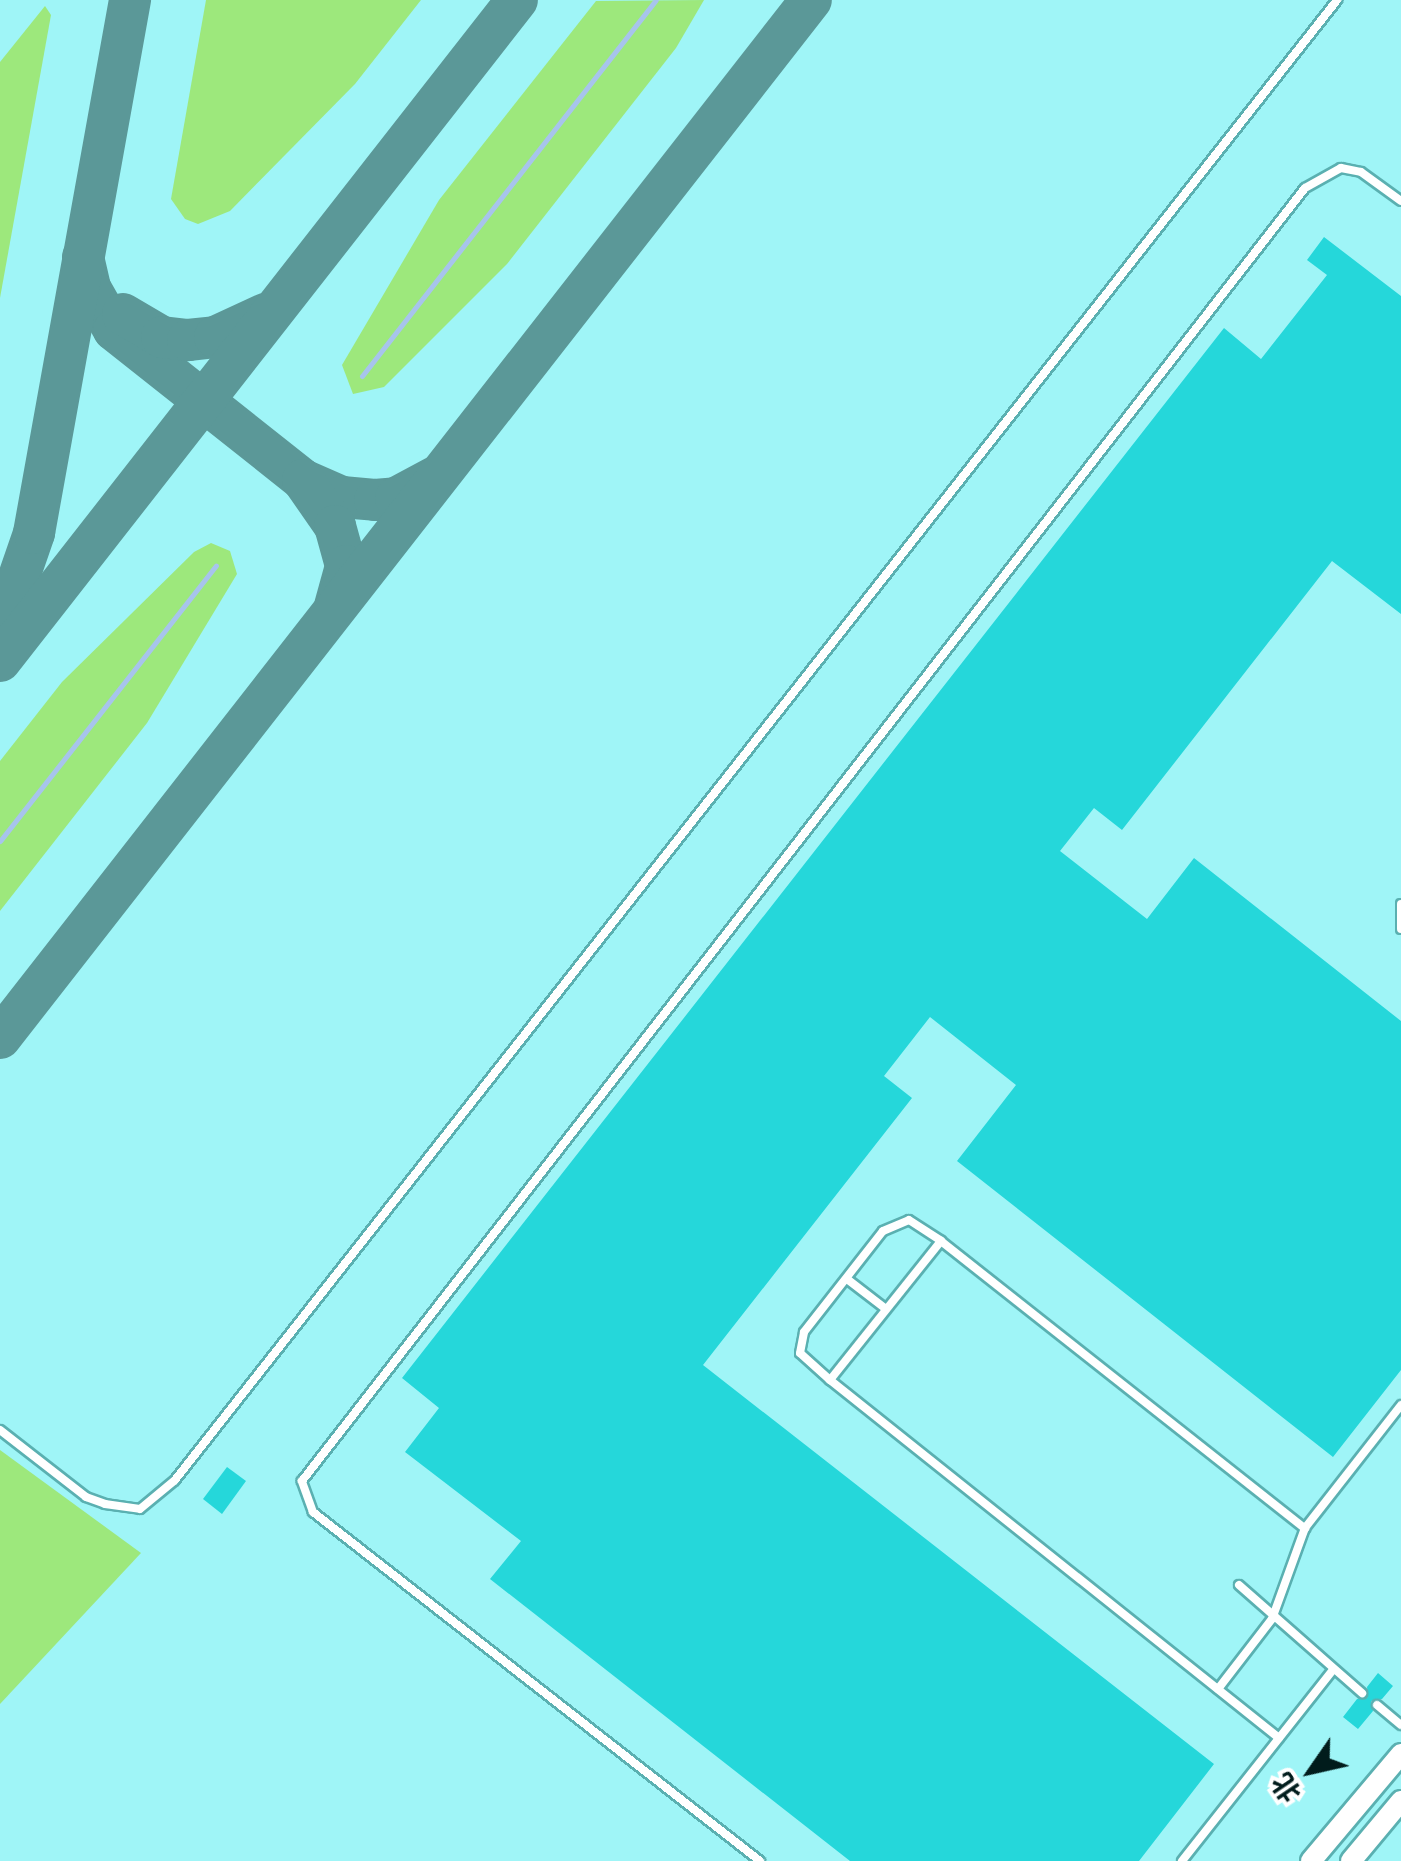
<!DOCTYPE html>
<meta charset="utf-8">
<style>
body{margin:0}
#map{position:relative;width:1401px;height:1861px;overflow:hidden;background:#9ff5f7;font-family:Inter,"Noto Sans SC",sans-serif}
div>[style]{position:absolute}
.green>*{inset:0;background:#9de87c}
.stream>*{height:5px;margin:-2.5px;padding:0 2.5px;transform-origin:2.5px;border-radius:2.5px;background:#a7c4ec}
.taxiway>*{height:42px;margin:-21px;padding:0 21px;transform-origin:21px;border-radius:21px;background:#5b9898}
.building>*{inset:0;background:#25d7da}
.roads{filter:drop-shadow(2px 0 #5ab0b1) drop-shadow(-2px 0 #5ab0b1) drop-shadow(0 2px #5ab0b1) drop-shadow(0 -2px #5ab0b1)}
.service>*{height:8px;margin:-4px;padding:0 4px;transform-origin:4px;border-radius:4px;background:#fff}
.tertiary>*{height:20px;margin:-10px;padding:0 10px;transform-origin:10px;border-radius:10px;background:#fff}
span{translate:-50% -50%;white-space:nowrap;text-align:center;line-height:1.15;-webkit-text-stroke:9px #fff;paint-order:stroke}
.north{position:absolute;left:1261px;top:1721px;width:100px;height:100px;-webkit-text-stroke:8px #fff;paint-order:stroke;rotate:236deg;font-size:28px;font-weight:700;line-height:40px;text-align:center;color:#011c1c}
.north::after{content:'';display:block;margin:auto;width:35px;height:45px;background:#011c1c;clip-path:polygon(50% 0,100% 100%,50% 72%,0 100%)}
</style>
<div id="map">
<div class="green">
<div style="clip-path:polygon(206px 0,421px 0,355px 84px,230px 211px,198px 224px,185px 219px,171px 199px)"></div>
<div style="clip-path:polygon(704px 0,676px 48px,507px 264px,384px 387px,353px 394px,342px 365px,439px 200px,596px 1px)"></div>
<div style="clip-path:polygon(45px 6px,51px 15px,0 298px,0 62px)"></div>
<div style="clip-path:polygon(211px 543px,230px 551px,237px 574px,147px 723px,0 911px,0 761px,62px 682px,194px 552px)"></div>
<div style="clip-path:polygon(0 1450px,141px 1553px,0 1704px)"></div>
</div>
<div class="stream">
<div style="left:362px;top:376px;width:477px;rotate:-52deg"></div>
<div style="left:0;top:841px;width:350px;rotate:-51.9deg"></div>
</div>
<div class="taxiway">
<div style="left:83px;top:257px;width:32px;rotate:77deg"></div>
<div style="left:90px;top:288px;width:48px;rotate:60.3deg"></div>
<div style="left:114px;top:330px;width:241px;rotate:38.4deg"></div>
<div style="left:303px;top:480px;width:43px;rotate:23.6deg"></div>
<div style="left:342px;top:497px;width:33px;rotate:5deg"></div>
<div style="left:375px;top:500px;width:21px;rotate:-5deg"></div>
<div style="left:396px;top:498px;width:44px;rotate:-28.3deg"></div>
<div style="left:123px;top:314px;width:45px;rotate:30.5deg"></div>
<div style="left:162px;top:337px;width:26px;rotate:7deg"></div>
<div style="left:188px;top:340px;width:27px;rotate:-6deg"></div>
<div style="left:215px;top:337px;width:55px;rotate:-24.7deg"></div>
<div style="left:303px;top:480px;width:56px;rotate:55.2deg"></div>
<div style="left:335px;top:526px;width:41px;rotate:74.6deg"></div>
<div style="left:346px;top:566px;width:41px;rotate:105.4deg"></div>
<div style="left:0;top:632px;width:105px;rotate:-71deg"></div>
<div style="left:34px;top:533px;width:542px;rotate:-79.79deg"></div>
<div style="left:0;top:661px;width:839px;rotate:-51.97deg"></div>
<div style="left:0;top:1038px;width:1317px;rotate:-52deg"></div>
</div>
<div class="building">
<div style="clip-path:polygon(1324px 237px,1401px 296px,1401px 614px,1332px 561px,1122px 830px,1094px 808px,1060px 851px,1147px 919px,1194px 858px,1401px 1021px,1401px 1370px,1333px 1457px,957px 1161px,1016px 1085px,930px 1017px,884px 1076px,912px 1098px,703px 1365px,1214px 1764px,1139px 1861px,850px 1861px,490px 1579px,521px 1541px,405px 1452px,439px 1408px,402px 1378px,1224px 328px,1261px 359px,1327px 275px,1307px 260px)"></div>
<div style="clip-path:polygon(227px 1467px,246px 1481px,222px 1514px,203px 1499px)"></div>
<div style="clip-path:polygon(1378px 1673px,1393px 1686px,1382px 1699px,1371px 1701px,1373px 1711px,1358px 1729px,1343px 1717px,1357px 1699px,1368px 1697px,1367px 1687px)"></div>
</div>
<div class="roads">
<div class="service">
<div style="left:1401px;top:904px;width:25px;rotate:90deg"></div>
<div style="left:847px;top:1279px;width:49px;rotate:37.6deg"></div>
<div style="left:830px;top:1380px;width:40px;rotate:-138deg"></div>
<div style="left:800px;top:1353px;width:21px;rotate:-79deg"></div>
<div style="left:804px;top:1332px;width:128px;rotate:-52deg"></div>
<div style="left:883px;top:1231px;width:28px;rotate:-23deg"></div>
<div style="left:909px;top:1220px;width:38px;rotate:33deg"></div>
<div style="left:0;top:1430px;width:109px;rotate:37.9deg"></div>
<div style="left:86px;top:1497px;width:20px;rotate:20deg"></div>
<div style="left:105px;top:1504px;width:35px;rotate:8deg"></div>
<div style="left:140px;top:1509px;width:45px;rotate:-39.6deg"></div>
<div style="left:175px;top:1480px;width:1882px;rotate:-51.86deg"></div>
<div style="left:1239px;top:1585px;width:164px;rotate:41.3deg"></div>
<div style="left:1218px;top:1689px;width:88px;rotate:-52.4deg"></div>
<div style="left:1272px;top:1619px;width:97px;rotate:-70.1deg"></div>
<div style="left:1305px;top:1528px;width:156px;rotate:-52deg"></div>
<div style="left:1377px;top:1705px;width:31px;rotate:40deg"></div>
<div style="left:1279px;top:1738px;width:574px;rotate:-141.43deg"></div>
<div style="left:830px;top:1380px;width:178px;rotate:-51.4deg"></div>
<div style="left:941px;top:1241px;width:464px;rotate:38.3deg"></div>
<div style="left:760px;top:1861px;width:567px;rotate:-142.02deg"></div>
<div style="left:313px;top:1512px;width:33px;rotate:-110deg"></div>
<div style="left:302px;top:1481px;width:1636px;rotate:-52.2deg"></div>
<div style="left:1305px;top:188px;width:41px;rotate:-29.1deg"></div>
<div style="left:1341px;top:168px;width:20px;rotate:11deg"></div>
<div style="left:1361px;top:172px;width:49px;rotate:35.9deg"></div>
<div style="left:1182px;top:1861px;width:243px;rotate:-51.7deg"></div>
</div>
<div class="tertiary">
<div style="left:1311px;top:1861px;width:140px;rotate:-49.9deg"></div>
<div style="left:1351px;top:1861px;width:78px;rotate:-50.2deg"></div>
</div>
</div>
<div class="north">北</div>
</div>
